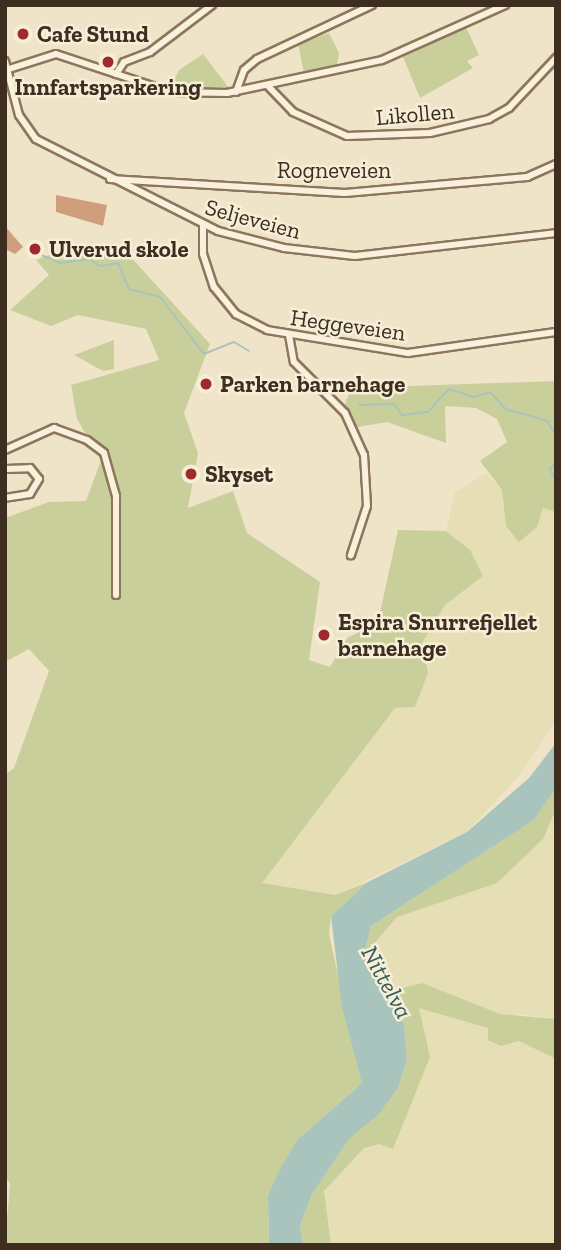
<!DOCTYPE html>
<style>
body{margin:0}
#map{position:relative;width:561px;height:1250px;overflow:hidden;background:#f0e4c8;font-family:"Zilla Slab",serif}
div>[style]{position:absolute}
.farmland>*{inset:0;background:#e6deb5}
.green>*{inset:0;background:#c9cf9b}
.water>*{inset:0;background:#a9c4bc}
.stream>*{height:2px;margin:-1px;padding:0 1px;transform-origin:1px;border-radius:1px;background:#a9c4bc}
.building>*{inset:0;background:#cf9f7d}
.roads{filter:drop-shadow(2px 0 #8d765c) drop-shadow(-2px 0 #8d765c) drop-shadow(0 2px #8d765c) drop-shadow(0 -2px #8d765c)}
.minor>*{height:6px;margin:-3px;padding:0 3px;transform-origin:3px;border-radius:3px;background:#faf1dc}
.dots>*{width:19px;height:19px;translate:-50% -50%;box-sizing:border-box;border:4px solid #f7eed8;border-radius:50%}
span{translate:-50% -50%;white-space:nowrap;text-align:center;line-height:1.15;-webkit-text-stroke:5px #f7eed8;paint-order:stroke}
.poi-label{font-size:23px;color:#3d2e20;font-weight:700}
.left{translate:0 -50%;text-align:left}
.street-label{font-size:23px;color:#3d2e20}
.water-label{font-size:24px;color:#2f5d5a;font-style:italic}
.frame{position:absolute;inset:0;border:7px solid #3d2e20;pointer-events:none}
</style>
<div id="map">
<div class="farmland">
<div style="clip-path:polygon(486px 473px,502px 490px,506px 526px,537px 527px,543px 508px,549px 505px,556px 512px,556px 721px,518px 777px,467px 832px,335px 895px,261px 884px,395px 708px,415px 707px,427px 673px,422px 643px,445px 605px,483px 576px,470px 550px,446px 531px,455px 493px)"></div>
<div style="clip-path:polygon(556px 788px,556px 1019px,518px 1014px,501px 1046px,519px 1041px,556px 1059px,556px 1245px,303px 1245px,312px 1194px,404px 1024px,364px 955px,371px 926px,534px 820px)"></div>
</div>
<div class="green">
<div style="clip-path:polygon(466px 27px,479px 55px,467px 61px,473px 68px,420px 98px,403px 57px)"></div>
<div style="clip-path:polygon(329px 33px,339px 53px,336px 71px,305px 77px,298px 44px)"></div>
<div style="clip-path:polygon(203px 54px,229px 88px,170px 88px,179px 70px)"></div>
<div style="clip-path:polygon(78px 244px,128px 254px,210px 344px,184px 413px,198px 453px,188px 508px,233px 491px,247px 533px,320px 582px,309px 660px,330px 667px,347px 638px,378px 622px,398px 530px,446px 531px,470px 550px,483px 576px,445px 605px,422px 643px,428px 673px,415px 707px,395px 708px,262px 883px,335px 895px,368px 882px,331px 916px,329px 934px,362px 1083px,298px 1139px,268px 1196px,269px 1245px,5px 1245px,10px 1184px,5px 1175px,5px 775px,14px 768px,49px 671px,29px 649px,5px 662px,5px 518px,49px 502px,86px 501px,101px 460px,77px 419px,71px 385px,159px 360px,146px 329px,78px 315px,51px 326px,10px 310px,49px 275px,36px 260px)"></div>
<div style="clip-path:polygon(114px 340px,114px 369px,103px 371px,74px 355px)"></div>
<div style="clip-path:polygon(556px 381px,556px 512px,543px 508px,537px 527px,519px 542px,506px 526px,502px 490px,480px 461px,507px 442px,497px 419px,476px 408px,445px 406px,446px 443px,387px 422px,358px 427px,341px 415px,351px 388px)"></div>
<div style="clip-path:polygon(556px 788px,556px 809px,543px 839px,497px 883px,397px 917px,364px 955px,371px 926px,534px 820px)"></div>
<div style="clip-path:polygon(380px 979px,395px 990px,422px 983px,500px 1014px,556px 1019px,556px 1059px,519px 1041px,501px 1046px,488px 1040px,488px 1028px,419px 1008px,430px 1057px,393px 1149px,379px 1144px,364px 1148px,324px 1191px,331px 1245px,303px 1245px,300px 1225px,312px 1194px,349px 1139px,379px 1114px,398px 1088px,407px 1060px,404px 1024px)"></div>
</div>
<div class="water">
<div style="clip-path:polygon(556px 743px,556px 788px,534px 820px,371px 926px,364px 955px,404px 1024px,407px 1060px,398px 1088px,379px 1114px,349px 1139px,312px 1194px,300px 1225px,303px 1245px,269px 1245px,268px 1196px,280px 1169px,298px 1139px,362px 1083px,342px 1007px,331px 916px,368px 882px,467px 832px,529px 778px)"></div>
</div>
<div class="stream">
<div style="left:39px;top:254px;width:23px;rotate:23deg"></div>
<div style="left:60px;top:263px;width:30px;rotate:-8deg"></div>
<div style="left:90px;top:259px;width:12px;rotate:35deg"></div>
<div style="left:100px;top:266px;width:18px;rotate:-9deg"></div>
<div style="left:118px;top:263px;width:28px;rotate:67deg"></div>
<div style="left:129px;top:289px;width:32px;rotate:14deg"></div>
<div style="left:160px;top:297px;width:72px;rotate:52.3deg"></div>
<div style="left:204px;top:354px;width:32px;rotate:-22deg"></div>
<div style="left:234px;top:342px;width:17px;rotate:31deg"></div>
<div style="left:359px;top:405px;width:35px;rotate:-2deg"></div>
<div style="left:394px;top:404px;width:14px;rotate:54deg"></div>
<div style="left:402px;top:415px;width:26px;rotate:-7deg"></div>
<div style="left:428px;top:412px;width:31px;rotate:-48deg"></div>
<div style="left:449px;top:389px;width:26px;rotate:18deg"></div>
<div style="left:474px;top:397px;width:17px;rotate:-17deg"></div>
<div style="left:490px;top:392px;width:23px;rotate:47deg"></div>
<div style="left:506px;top:409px;width:43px;rotate:16.3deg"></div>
<div style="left:547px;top:421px;width:17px;rotate:57deg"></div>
<div style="left:556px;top:462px;width:9px;rotate:131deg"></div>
<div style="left:550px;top:469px;width:13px;rotate:63deg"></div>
<div style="left:556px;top:489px;width:9px;rotate:90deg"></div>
</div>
<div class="building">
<div style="clip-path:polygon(56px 195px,107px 205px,103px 226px,56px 212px)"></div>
<div style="clip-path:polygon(5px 226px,23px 247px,15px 254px,5px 249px)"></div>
</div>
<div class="roads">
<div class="minor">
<div style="left:5px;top:61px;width:56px;rotate:75.5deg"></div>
<div style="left:19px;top:115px;width:29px;rotate:55deg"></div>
<div style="left:36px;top:139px;width:204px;rotate:26.8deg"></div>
<div style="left:218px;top:231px;width:68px;rotate:14.4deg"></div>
<div style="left:284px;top:248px;width:71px;rotate:6.4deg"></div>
<div style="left:355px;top:256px;width:202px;rotate:-6.5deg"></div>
<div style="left:9px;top:69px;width:49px;rotate:-17.7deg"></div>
<div style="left:56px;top:54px;width:121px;rotate:18.3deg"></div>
<div style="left:171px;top:92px;width:56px;rotate:1deg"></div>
<div style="left:227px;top:93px;width:158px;rotate:-12deg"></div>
<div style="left:382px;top:60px;width:135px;rotate:-24.1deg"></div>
<div style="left:116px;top:74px;width:14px;rotate:-56deg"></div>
<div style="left:124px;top:62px;width:28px;rotate:-21deg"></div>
<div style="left:150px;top:52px;width:78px;rotate:-37.2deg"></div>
<div style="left:268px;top:86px;width:36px;rotate:46deg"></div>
<div style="left:293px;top:112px;width:59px;rotate:24deg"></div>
<div style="left:347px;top:136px;width:83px;rotate:-2.1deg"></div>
<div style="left:430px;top:133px;width:61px;rotate:-13.3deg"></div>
<div style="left:489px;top:119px;width:23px;rotate:-29deg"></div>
<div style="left:509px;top:108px;width:69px;rotate:-46.8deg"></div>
<div style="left:236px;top:92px;width:23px;rotate:-70deg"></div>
<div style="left:244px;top:70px;width:17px;rotate:-40deg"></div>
<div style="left:257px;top:59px;width:127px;rotate:-25.2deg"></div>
<div style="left:110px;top:179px;width:235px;rotate:3.4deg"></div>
<div style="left:345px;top:193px;width:183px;rotate:-5deg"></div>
<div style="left:527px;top:177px;width:32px;rotate:-24deg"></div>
<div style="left:203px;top:226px;width:28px;rotate:90deg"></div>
<div style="left:203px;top:254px;width:35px;rotate:72deg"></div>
<div style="left:214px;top:287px;width:35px;rotate:51deg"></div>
<div style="left:236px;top:314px;width:35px;rotate:27deg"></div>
<div style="left:267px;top:330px;width:143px;rotate:9.3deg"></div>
<div style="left:408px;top:353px;width:149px;rotate:-8.1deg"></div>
<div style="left:289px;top:335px;width:27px;rotate:80deg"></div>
<div style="left:294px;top:362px;width:72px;rotate:45deg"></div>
<div style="left:345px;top:413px;width:46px;rotate:65.7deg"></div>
<div style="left:364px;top:455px;width:51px;rotate:86.6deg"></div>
<div style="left:367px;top:506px;width:52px;rotate:108.1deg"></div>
<div style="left:5px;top:450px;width:54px;rotate:-24.2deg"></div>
<div style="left:54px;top:428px;width:35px;rotate:20deg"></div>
<div style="left:87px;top:440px;width:21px;rotate:37deg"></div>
<div style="left:104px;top:453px;width:45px;rotate:74.4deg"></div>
<div style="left:116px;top:496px;width:99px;rotate:90deg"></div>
<div style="left:5px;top:469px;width:25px;rotate:-2deg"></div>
<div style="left:30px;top:468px;width:14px;rotate:51deg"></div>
<div style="left:39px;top:479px;width:17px;rotate:121deg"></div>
<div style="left:30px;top:494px;width:25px;rotate:171deg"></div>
</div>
</div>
<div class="dots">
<div style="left:23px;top:34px;background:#9e2a2b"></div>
<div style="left:108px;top:62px;background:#9e2a2b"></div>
<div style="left:35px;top:249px;background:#9e2a2b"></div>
<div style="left:206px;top:384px;background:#9e2a2b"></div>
<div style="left:191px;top:474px;background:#9e2a2b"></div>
<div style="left:324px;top:635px;background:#9e2a2b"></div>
</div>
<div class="poi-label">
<span class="left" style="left:37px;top:34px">Cafe Stund</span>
<span style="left:108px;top:87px">Innfartsparkering</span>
<span class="left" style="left:49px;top:249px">Ulverud skole</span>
<span class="left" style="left:220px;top:384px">Parken barnehage</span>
<span class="left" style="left:205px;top:474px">Skyset</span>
<span class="left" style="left:338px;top:635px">Espira Snurrefjellet<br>barnehage</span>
</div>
<div class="street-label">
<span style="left:415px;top:114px;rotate:-5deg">Likollen</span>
<span style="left:334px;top:170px">Rogneveien</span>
<span style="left:253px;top:219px;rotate:15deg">Seljeveien</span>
<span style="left:348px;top:325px;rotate:8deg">Heggeveien</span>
</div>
<div class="water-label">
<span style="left:387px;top:982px;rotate:61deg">Nittelva</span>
</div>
<div class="frame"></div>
</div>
